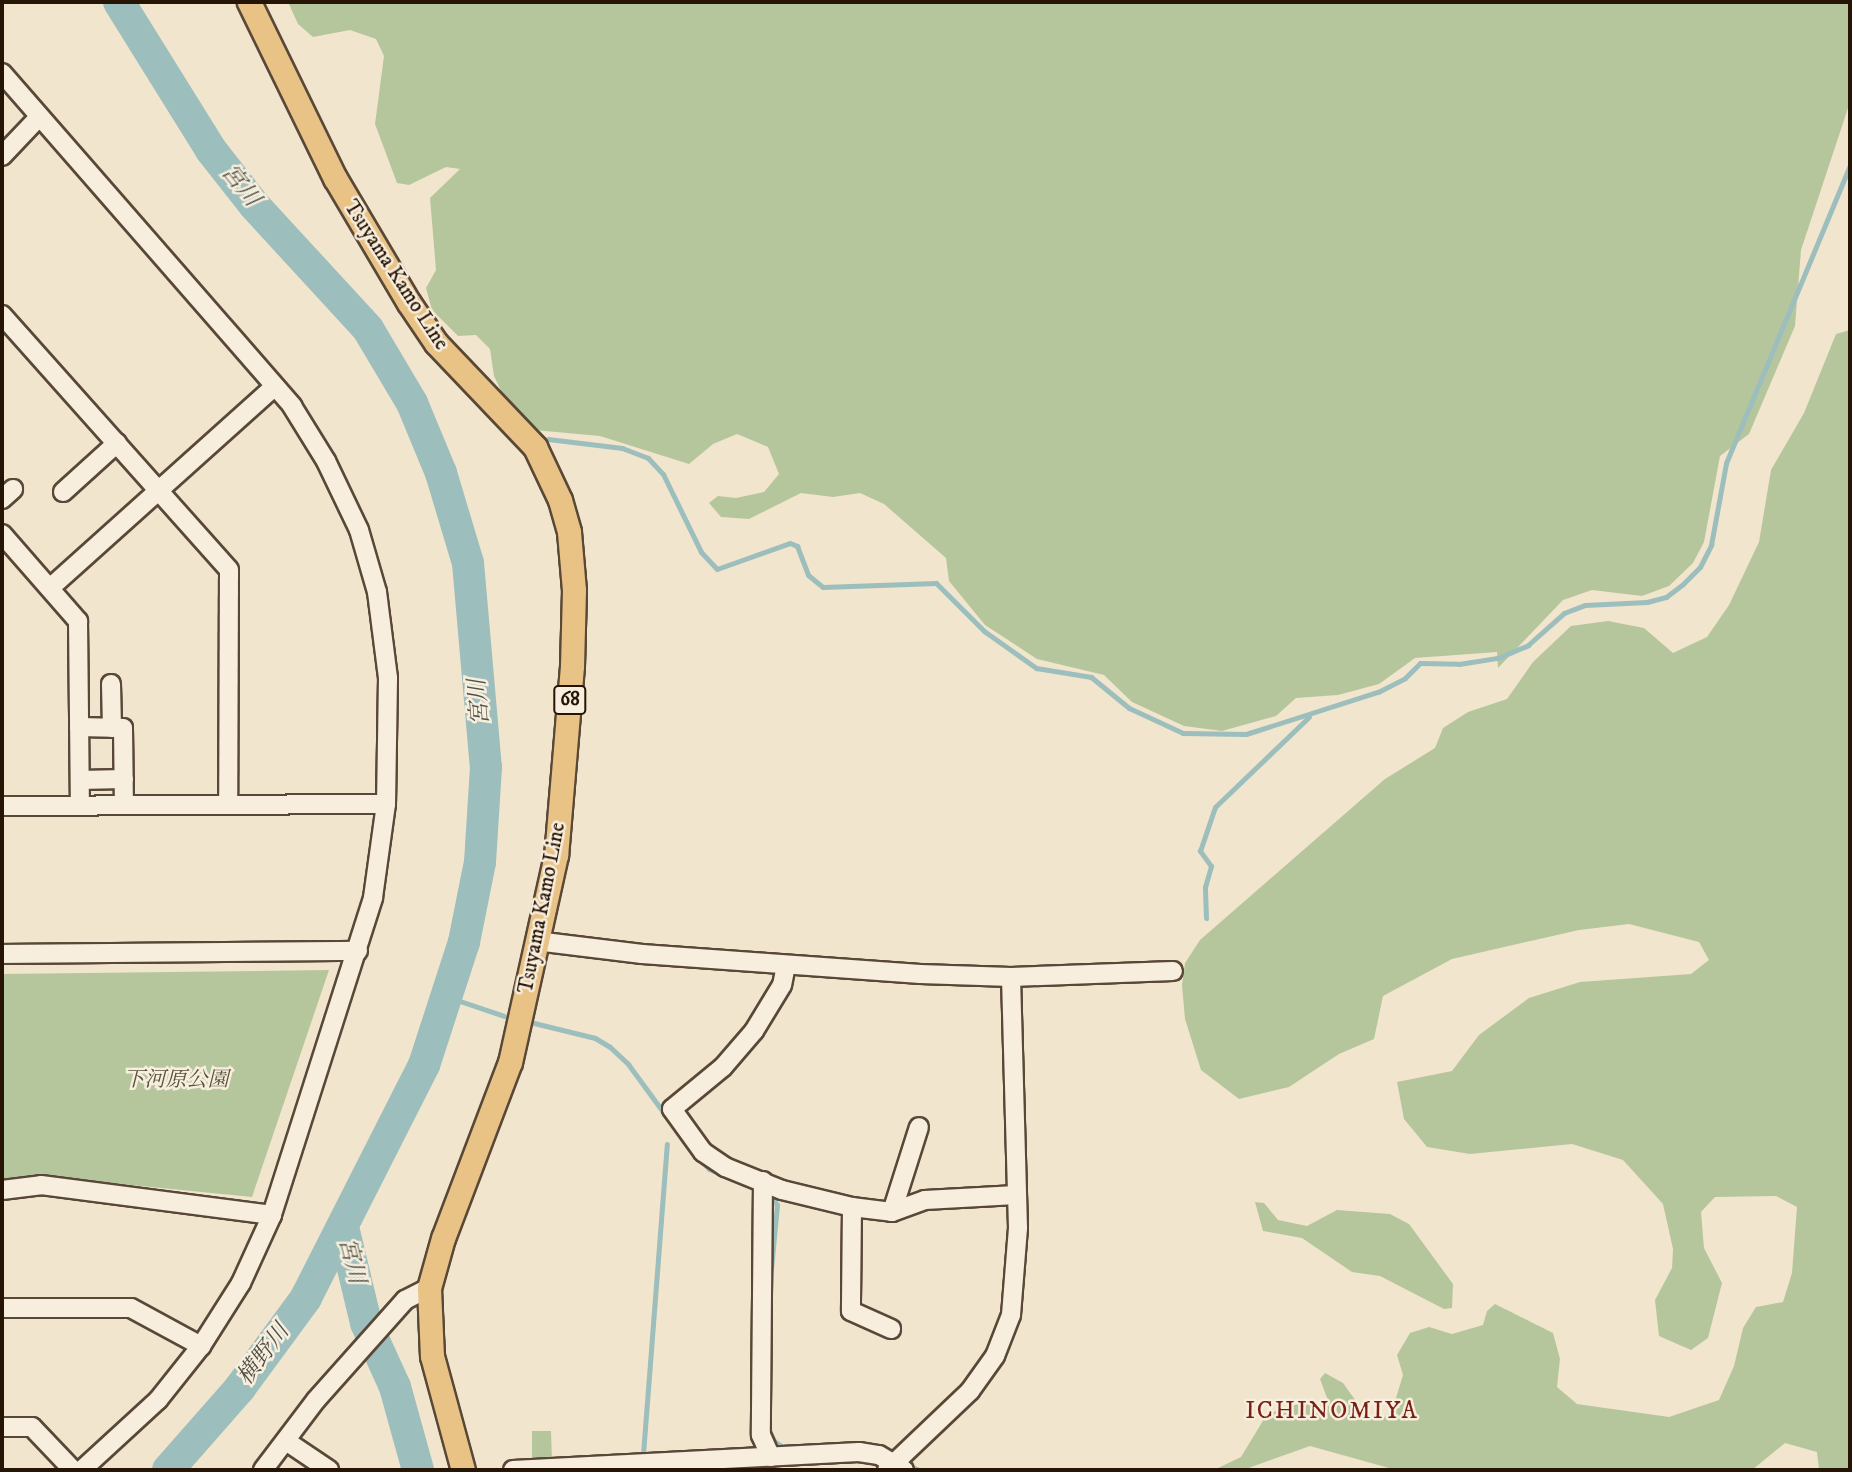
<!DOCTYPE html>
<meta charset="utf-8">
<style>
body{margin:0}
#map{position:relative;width:1852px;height:1472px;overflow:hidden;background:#f2e5cd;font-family:"IM FELL DW Pica","Noto Serif JP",serif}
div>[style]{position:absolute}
.green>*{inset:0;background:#b6c69c}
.stream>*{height:5px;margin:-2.5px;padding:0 2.5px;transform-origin:2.5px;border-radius:2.5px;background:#9cbebc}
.river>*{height:32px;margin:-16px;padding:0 16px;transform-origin:16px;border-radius:16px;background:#9cbebc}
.roads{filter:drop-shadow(2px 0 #594837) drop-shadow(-2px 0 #594837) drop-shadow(0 2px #594837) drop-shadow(0 -2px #594837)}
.minor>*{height:18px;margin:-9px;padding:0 9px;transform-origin:9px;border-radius:9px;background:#f7eede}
.major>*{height:23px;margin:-11.5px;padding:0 11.5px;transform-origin:11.5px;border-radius:11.5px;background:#e9c286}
span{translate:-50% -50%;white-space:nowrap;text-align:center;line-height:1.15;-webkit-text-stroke:5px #f7eede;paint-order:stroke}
.shield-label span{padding:2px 5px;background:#f7eede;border:2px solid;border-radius:5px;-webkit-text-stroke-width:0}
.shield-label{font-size:19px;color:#261405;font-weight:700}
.street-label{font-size:21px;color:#261405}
.park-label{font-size:21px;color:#58523a;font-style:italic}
.water-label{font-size:23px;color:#4f5045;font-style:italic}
.quarter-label{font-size:24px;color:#7a1f14;letter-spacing:2px}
.frame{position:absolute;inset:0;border:4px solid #261405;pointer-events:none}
</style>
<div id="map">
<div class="green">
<div style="clip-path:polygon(288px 2px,1850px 2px,1850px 102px,1801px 250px,1795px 326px,1749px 434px,1720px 456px,1704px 542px,1693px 563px,1669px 586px,1642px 596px,1592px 590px,1563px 600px,1498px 668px,1497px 652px,1415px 658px,1379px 684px,1338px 695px,1296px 698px,1276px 716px,1222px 731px,1184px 726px,1132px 702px,1104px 675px,1037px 659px,985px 625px,949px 581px,946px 558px,884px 504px,860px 493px,833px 497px,801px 493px,749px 519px,721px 517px,709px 503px,718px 496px,736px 498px,764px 492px,779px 474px,768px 447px,737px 434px,713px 444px,689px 464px,600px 436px,534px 430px,506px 401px,494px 376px,490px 349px,476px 335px,458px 336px,432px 310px,426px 288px,436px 270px,430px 198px,460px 169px,446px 167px,409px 185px,397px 183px,375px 124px,384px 56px,376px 39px,350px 30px,313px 37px,298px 24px)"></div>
<div style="clip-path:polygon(1850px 330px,1850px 1470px,1819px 1470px,1817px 1452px,1785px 1443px,1752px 1470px,1396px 1470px,1310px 1446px,1243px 1470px,1201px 1470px,1218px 1468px,1241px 1457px,1267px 1414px,1298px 1404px,1330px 1406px,1320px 1379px,1325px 1373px,1343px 1383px,1366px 1415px,1381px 1420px,1392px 1411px,1403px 1375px,1397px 1355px,1410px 1333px,1429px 1327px,1452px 1334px,1483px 1325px,1487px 1311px,1495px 1304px,1553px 1333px,1560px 1359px,1557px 1387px,1577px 1404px,1669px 1417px,1719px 1400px,1734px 1366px,1743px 1328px,1756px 1307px,1783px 1302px,1792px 1273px,1797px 1207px,1776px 1196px,1715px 1197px,1701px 1212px,1704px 1248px,1722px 1283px,1708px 1338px,1691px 1350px,1659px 1336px,1655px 1300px,1672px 1268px,1673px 1249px,1663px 1204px,1623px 1160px,1572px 1144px,1470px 1154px,1427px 1147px,1404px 1119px,1397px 1082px,1452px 1071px,1479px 1035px,1529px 998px,1580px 982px,1691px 974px,1709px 960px,1699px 942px,1629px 924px,1579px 930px,1452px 959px,1383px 996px,1374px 1039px,1339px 1054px,1289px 1087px,1239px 1099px,1201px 1070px,1185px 1019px,1182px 985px,1185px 963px,1200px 940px,1385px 779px,1435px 748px,1443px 728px,1468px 712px,1507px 699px,1533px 662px,1571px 626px,1608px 621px,1644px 628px,1673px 653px,1707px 637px,1729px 605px,1759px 542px,1771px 470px,1804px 413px,1836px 334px)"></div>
<div style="clip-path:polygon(329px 970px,252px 1197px,40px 1176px,2px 1180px,2px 974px)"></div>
<div style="clip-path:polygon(1255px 1202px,1264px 1203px,1278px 1220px,1307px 1226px,1337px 1210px,1390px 1214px,1409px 1224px,1453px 1284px,1452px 1308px,1444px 1309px,1380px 1276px,1352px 1272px,1302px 1238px,1263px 1231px)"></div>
<div style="clip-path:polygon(532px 1431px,551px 1431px,552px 1461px,532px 1462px)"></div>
</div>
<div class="stream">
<div style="left:548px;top:439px;width:75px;rotate:6.9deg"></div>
<div style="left:622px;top:448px;width:28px;rotate:21deg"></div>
<div style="left:648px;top:458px;width:22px;rotate:47deg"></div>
<div style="left:663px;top:474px;width:87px;rotate:64deg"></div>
<div style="left:701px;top:552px;width:23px;rotate:47deg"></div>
<div style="left:717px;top:569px;width:77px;rotate:-19.6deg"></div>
<div style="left:790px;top:543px;width:8px;rotate:23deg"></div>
<div style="left:797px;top:546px;width:31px;rotate:69deg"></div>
<div style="left:808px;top:575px;width:19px;rotate:39deg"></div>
<div style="left:823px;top:587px;width:113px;rotate:-2deg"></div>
<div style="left:936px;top:583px;width:68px;rotate:45deg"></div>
<div style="left:984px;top:631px;width:64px;rotate:35.4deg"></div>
<div style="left:1036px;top:668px;width:56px;rotate:9.3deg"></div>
<div style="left:1091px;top:677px;width:49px;rotate:39.2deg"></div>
<div style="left:1129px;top:708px;width:60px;rotate:24.8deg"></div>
<div style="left:1183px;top:733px;width:63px;rotate:0.9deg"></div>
<div style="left:1246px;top:734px;width:139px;rotate:-17.7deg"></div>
<div style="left:1378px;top:692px;width:30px;rotate:-27deg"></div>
<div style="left:1405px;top:678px;width:21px;rotate:-45deg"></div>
<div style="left:1420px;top:663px;width:39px;rotate:1deg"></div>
<div style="left:1459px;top:664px;width:39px;rotate:-9deg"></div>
<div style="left:1498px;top:658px;width:33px;rotate:-23deg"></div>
<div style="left:1528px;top:645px;width:48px;rotate:-41.6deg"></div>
<div style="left:1564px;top:613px;width:22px;rotate:-21deg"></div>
<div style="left:1585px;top:605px;width:62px;rotate:-2.8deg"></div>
<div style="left:1647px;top:602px;width:20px;rotate:-15deg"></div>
<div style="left:1666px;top:597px;width:21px;rotate:-37deg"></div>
<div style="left:1683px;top:584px;width:24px;rotate:-45deg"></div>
<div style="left:1700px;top:567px;width:25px;rotate:-63deg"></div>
<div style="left:1711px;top:545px;width:83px;rotate:-79.6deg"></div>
<div style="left:1726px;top:463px;width:323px;rotate:-67.4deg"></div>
<div style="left:1206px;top:918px;width:31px;rotate:-92deg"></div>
<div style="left:1205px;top:887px;width:22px;rotate:-74deg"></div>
<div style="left:1211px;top:866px;width:19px;rotate:-126deg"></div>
<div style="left:1200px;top:851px;width:46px;rotate:-71.2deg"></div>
<div style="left:1215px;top:807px;width:130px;rotate:-43.8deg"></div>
<div style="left:448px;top:997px;width:59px;rotate:18.7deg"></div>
<div style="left:534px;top:1023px;width:63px;rotate:13.8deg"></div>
<div style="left:595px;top:1038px;width:17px;rotate:31deg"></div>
<div style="left:610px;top:1047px;width:25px;rotate:43deg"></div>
<div style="left:628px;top:1064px;width:83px;rotate:53.8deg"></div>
<div style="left:699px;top:1158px;width:15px;rotate:48deg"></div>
<div style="left:709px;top:1169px;width:49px;rotate:22.9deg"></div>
<div style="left:767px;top:1192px;width:16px;rotate:52deg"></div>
<div style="left:777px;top:1205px;width:63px;rotate:95.4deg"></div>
<div style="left:768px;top:1428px;width:14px;rotate:65deg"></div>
<div style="left:774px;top:1441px;width:14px;rotate:34deg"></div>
<div style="left:643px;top:1454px;width:311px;rotate:-85.6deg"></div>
<div style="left:906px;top:1464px;width:14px;rotate:25deg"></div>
</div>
<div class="river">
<div style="left:119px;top:2px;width:174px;rotate:58.1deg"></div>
<div style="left:211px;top:150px;width:71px;rotate:51.8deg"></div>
<div style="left:255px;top:206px;width:167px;rotate:47.4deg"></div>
<div style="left:368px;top:329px;width:86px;rotate:59.3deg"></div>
<div style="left:412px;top:403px;width:76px;rotate:67.5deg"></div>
<div style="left:441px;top:473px;width:94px;rotate:73.3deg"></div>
<div style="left:468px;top:563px;width:205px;rotate:85deg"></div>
<div style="left:486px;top:767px;width:95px;rotate:93.6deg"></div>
<div style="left:480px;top:862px;width:82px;rotate:101.3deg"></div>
<div style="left:464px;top:942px;width:129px;rotate:108deg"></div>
<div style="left:424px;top:1065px;width:261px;rotate:116.9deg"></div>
<div style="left:306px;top:1298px;width:112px;rotate:126.3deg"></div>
<div style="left:240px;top:1388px;width:109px;rotate:131.3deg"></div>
<div style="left:343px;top:1227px;width:99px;rotate:76.5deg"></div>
<div style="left:366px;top:1323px;width:70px;rotate:65.6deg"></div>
<div style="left:395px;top:1387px;width:86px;rotate:74.5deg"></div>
</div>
<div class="roads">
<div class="minor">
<div style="left:2px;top:73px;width:442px;rotate:48.9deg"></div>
<div style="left:292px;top:406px;width:65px;rotate:58.3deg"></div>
<div style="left:326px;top:461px;width:76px;rotate:64.4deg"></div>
<div style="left:359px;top:530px;width:65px;rotate:73.8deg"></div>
<div style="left:377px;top:592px;width:87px;rotate:82.7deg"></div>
<div style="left:388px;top:678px;width:126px;rotate:90.9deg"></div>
<div style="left:386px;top:804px;width:95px;rotate:97.9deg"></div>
<div style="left:373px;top:898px;width:333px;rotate:107.7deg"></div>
<div style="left:272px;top:1215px;width:75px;rotate:114.5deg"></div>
<div style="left:241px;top:1283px;width:75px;rotate:122.4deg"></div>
<div style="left:201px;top:1346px;width:69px;rotate:128.5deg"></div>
<div style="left:158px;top:1400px;width:103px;rotate:137.4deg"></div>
<div style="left:2px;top:156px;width:54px;rotate:-46.5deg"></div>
<div style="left:2px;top:315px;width:341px;rotate:48.3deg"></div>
<div style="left:229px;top:570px;width:235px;rotate:90.2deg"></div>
<div style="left:63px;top:492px;width:73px;rotate:-42.2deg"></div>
<div style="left:2px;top:499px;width:15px;rotate:-42deg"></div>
<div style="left:2px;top:534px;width:116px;rotate:48.9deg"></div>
<div style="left:78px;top:621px;width:184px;rotate:89.4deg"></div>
<div style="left:50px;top:588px;width:302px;rotate:-41.9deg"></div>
<div style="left:111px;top:684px;width:44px;rotate:88.7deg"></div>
<div style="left:79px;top:727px;width:44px;rotate:1.3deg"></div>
<div style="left:123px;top:728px;width:77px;rotate:89.3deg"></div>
<div style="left:80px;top:780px;width:44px;rotate:-1.3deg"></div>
<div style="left:2px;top:806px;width:384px;rotate:-0.3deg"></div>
<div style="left:536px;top:941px;width:107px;rotate:7deg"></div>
<div style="left:642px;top:954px;width:279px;rotate:4.1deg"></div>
<div style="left:920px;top:974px;width:91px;rotate:1.9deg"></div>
<div style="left:1011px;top:977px;width:162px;rotate:-2.1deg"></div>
<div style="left:2px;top:954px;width:356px;rotate:-0.5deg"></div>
<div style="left:786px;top:965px;width:20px;rotate:101deg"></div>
<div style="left:782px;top:985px;width:54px;rotate:121.3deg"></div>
<div style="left:754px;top:1031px;width:48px;rotate:130.7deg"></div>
<div style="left:723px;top:1067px;width:66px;rotate:140.5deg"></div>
<div style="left:672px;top:1109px;width:53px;rotate:54.2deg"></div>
<div style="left:703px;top:1152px;width:27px;rotate:34deg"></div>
<div style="left:725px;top:1167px;width:61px;rotate:22deg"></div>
<div style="left:782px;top:1190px;width:72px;rotate:13.7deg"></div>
<div style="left:852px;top:1207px;width:40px;rotate:7.1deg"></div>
<div style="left:892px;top:1212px;width:35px;rotate:-20deg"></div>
<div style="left:925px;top:1200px;width:91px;rotate:-3.1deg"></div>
<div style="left:763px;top:1181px;width:254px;rotate:90.5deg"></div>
<div style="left:761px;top:1435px;width:24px;rotate:66deg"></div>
<div style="left:2px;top:1190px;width:39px;rotate:-7deg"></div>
<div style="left:41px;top:1185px;width:233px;rotate:7.4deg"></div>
<div style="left:852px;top:1207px;width:104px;rotate:90.6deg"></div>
<div style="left:851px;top:1311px;width:44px;rotate:24.2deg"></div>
<div style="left:892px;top:1212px;width:89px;rotate:-72.4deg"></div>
<div style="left:2px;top:1308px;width:129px"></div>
<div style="left:131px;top:1308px;width:80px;rotate:28.5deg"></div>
<div style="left:2px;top:1427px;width:30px"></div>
<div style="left:32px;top:1427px;width:59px;rotate:46.4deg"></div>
<div style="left:286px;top:1441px;width:52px;rotate:34deg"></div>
<div style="left:263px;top:1470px;width:88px;rotate:-52.9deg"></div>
<div style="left:316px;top:1400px;width:134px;rotate:-48.3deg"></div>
<div style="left:405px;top:1300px;width:27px;rotate:-27deg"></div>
<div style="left:513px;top:1470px;width:346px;rotate:-3deg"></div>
<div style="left:859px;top:1452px;width:20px;rotate:9deg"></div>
<div style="left:879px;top:1455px;width:29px;rotate:31deg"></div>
<div style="left:887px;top:1470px;width:115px;rotate:-43.6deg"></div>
<div style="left:970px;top:1391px;width:43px;rotate:-54.5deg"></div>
<div style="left:995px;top:1356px;width:44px;rotate:-68.7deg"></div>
<div style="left:1011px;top:1315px;width:87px;rotate:-85.4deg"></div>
<div style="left:1018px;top:1228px;width:251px;rotate:-91.6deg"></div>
</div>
<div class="major">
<div style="left:249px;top:2px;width:196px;rotate:64deg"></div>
<div style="left:335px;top:178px;width:145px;rotate:59.4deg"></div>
<div style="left:409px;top:303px;width:48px;rotate:56deg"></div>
<div style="left:436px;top:343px;width:144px;rotate:46.4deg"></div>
<div style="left:535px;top:447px;width:59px;rotate:64.7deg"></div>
<div style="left:560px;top:500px;width:33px;rotate:74deg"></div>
<div style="left:569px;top:532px;width:58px;rotate:85.1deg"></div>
<div style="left:574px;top:590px;width:76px;rotate:91.5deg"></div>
<div style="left:572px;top:666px;width:190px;rotate:94.8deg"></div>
<div style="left:556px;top:855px;width:212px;rotate:102.5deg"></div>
<div style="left:510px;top:1062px;width:188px;rotate:110.8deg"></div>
<div style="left:443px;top:1238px;width:52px;rotate:105.6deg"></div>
<div style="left:429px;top:1288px;width:68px;rotate:87.5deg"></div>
<div style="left:432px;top:1356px;width:118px;rotate:74.8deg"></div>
</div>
</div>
<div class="shield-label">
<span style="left:570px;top:700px">68</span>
</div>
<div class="street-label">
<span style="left:396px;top:275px;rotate:57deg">Tsuyama Kamo Line</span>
<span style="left:542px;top:908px;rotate:-79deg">Tsuyama Kamo Line</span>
</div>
<div class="park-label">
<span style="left:176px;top:1080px">下河原公園</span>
</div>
<div class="water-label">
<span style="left:240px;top:186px;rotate:51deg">宮川</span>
<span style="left:480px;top:702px;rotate:-95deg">宮川</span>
<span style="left:351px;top:1261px;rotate:76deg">宮川</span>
<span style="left:264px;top:1355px;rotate:-53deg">横野川</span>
</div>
<div class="quarter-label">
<span style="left:1332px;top:1412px">ICHINOMIYA</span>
</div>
<div class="frame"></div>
</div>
